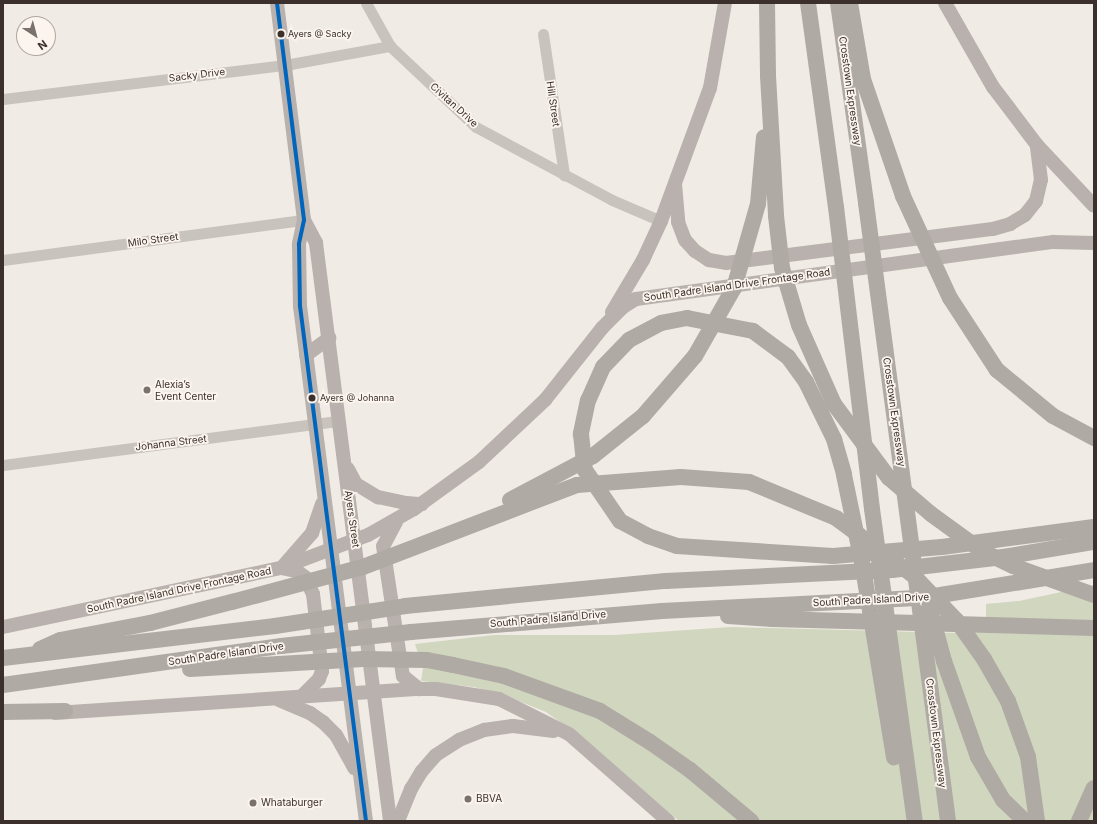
<!DOCTYPE html>
<meta charset="utf-8">
<style>
body{margin:0}
#map{position:relative;width:1097px;height:824px;overflow:hidden;background:#f0ebe5;font-family:Inter,sans-serif}
div>[style]{position:absolute}
.green>*{inset:0;background:#d1d6bf}
.minor>*{height:11px;margin:-5.5px;padding:0 5.5px;transform-origin:5.5px;border-radius:5.5px;background:#c9c3be}
.major>*{height:14px;margin:-7px;padding:0 7px;transform-origin:7px;border-radius:7px;background:#b8b1ad}
.highway>*{height:16px;margin:-8px;padding:0 8px;transform-origin:8px;border-radius:8px;background:#afaaa4}
.highway-bridge>*{height:16px;margin:-8px;padding:0 8px;transform-origin:8px;border-radius:8px;background:#afaaa4}
.bus-1>*{height:4px;margin:-2px;padding:0 2px;transform-origin:2px;border-radius:2px;background:#0065bd}
.dots>*{width:11px;height:11px;translate:-50% -50%;box-sizing:border-box;border:2px solid #fbf5ee;border-radius:50%}
span{translate:-50% -50%;white-space:nowrap;text-align:center;line-height:1.15;-webkit-text-stroke:3.5px #fbf5ee;paint-order:stroke}
.bus-label{font-size:9px;color:#3b302b}
.left{translate:0 -50%;text-align:left}
.street-label{font-size:10px;color:#3b302b}
.poi-label{font-size:10px;color:#3b302b}
.frame{position:absolute;inset:0;border:4px solid #3b302b;pointer-events:none}
.north{position:absolute;left:16px;top:16px;width:40px;height:40px;box-sizing:border-box;background:#fbf5ee;border:1px solid #aea6a0;border-radius:50%;rotate:144deg;font-size:11px;font-weight:700;line-height:16px;text-align:center;color:#3b302b}
.north::after{content:'';display:block;margin:auto;width:14px;height:18px;background:#7a716c;clip-path:polygon(50% 0,100% 100%,50% 72%,0 100%)}
</style>
<div id="map">
<div class="green">
<div style="clip-path:polygon(1094px 585px,1094px 821px,679px 821px,584px 739px,546px 712px,506px 696px,474px 687px,421px 681px,423px 668px,415px 644px,494px 635px,614px 635px,731px 627px,956px 633px,986px 618px,986px 604px,1019px 601px)"></div>
</div>
<div class="minor">
<div style="left:366px;top:3px;width:49px;rotate:60.8deg"></div>
<div style="left:390px;top:46px;width:118px;rotate:43.3deg"></div>
<div style="left:476px;top:127px;width:154px;rotate:28.2deg"></div>
<div style="left:612px;top:200px;width:53px;rotate:23.2deg"></div>
<div style="left:543px;top:34px;width:143px;rotate:81.5deg"></div>
<div style="left:3px;top:99px;width:284px;rotate:-6.9deg"></div>
<div style="left:285px;top:65px;width:107px;rotate:-10.3deg"></div>
<div style="left:3px;top:260px;width:304px;rotate:-7.6deg"></div>
<div style="left:3px;top:465px;width:339px;rotate:-7.5deg"></div>
</div>
<div class="major">
<div style="left:277px;top:3px;width:219px;rotate:82.9deg"></div>
<div style="left:304px;top:220px;width:25px;rotate:102deg"></div>
<div style="left:299px;top:244px;width:62px;rotate:89.1deg"></div>
<div style="left:300px;top:306px;width:519px;rotate:82.7deg"></div>
<div style="left:945px;top:3px;width:97px;rotate:60.3deg"></div>
<div style="left:993px;top:87px;width:73px;rotate:52.8deg"></div>
<div style="left:1037px;top:145px;width:83px;rotate:46.9deg"></div>
<div style="left:675px;top:184px;width:38px;rotate:85deg"></div>
<div style="left:678px;top:222px;width:19px;rotate:69deg"></div>
<div style="left:685px;top:240px;width:15px;rotate:48deg"></div>
<div style="left:695px;top:251px;width:17px;rotate:33deg"></div>
<div style="left:709px;top:260px;width:17px;rotate:10deg"></div>
<div style="left:726px;top:263px;width:269px;rotate:-7.3deg"></div>
<div style="left:993px;top:229px;width:18px;rotate:-16deg"></div>
<div style="left:1010px;top:224px;width:17px;rotate:-31deg"></div>
<div style="left:1025px;top:215px;width:18px;rotate:-52deg"></div>
<div style="left:1036px;top:201px;width:22px;rotate:-77deg"></div>
<div style="left:1041px;top:180px;width:35px;rotate:-97deg"></div>
<div style="left:304px;top:220px;width:26px;rotate:62deg"></div>
<div style="left:316px;top:243px;width:583px;rotate:82.7deg"></div>
<div style="left:612px;top:312px;width:61px;rotate:-59.2deg"></div>
<div style="left:643px;top:260px;width:43px;rotate:-65.2deg"></div>
<div style="left:661px;top:221px;width:142px;rotate:-69.8deg"></div>
<div style="left:710px;top:88px;width:86px;rotate:-80deg"></div>
<div style="left:306px;top:355px;width:29px;rotate:-36deg"></div>
<div style="left:348px;top:469px;width:17px;rotate:62deg"></div>
<div style="left:356px;top:484px;width:26px;rotate:31deg"></div>
<div style="left:378px;top:497px;width:29px;rotate:12deg"></div>
<div style="left:406px;top:503px;width:16px;rotate:4deg"></div>
<div style="left:396px;top:522px;width:27px;rotate:118deg"></div>
<div style="left:383px;top:546px;width:132px;rotate:81.3deg"></div>
<div style="left:403px;top:676px;width:21px;rotate:39deg"></div>
<div style="left:284px;top:565px;width:43px;rotate:-48.8deg"></div>
<div style="left:312px;top:533px;width:31px;rotate:-71deg"></div>
<div style="left:281px;top:568px;width:16px;rotate:11deg"></div>
<div style="left:297px;top:571px;width:10px;rotate:37deg"></div>
<div style="left:305px;top:577px;width:19px;rotate:65deg"></div>
<div style="left:313px;top:594px;width:78px;rotate:83.3deg"></div>
<div style="left:322px;top:671px;width:9px;rotate:111deg"></div>
<div style="left:319px;top:679px;width:24px;rotate:135deg"></div>
<div style="left:3px;top:627px;width:284px;rotate:-12deg"></div>
<div style="left:281px;top:568px;width:93px;rotate:-20.8deg"></div>
<div style="left:368px;top:535px;width:53px;rotate:-29.5deg"></div>
<div style="left:414px;top:509px;width:80px;rotate:-35.9deg"></div>
<div style="left:479px;top:462px;width:91px;rotate:-43.2deg"></div>
<div style="left:545px;top:400px;width:92px;rotate:-51.6deg"></div>
<div style="left:602px;top:328px;width:30px;rotate:-45deg"></div>
<div style="left:623px;top:307px;width:15px;rotate:-32deg"></div>
<div style="left:636px;top:299px;width:421px;rotate:-7.8deg"></div>
<div style="left:1053px;top:242px;width:41px;rotate:1.4deg"></div>
<div style="left:279px;top:700px;width:34px;rotate:23deg"></div>
<div style="left:310px;top:713px;width:16px;rotate:35deg"></div>
<div style="left:323px;top:722px;width:18px;rotate:45deg"></div>
<div style="left:336px;top:735px;width:38px;rotate:61deg"></div>
<div style="left:55px;top:713px;width:365px;rotate:-3.8deg"></div>
<div style="left:419px;top:689px;width:17px"></div>
<div style="left:436px;top:689px;width:64px;rotate:9deg"></div>
<div style="left:499px;top:699px;width:78px;rotate:26.6deg"></div>
<div style="left:569px;top:734px;width:132px;rotate:41.3deg"></div>
<div style="left:398px;top:821px;width:35px;rotate:-68deg"></div>
<div style="left:411px;top:789px;width:21px;rotate:-59deg"></div>
<div style="left:422px;top:771px;width:21px;rotate:-49deg"></div>
<div style="left:436px;top:755px;width:27px;rotate:-33deg"></div>
<div style="left:459px;top:740px;width:27px;rotate:-22deg"></div>
<div style="left:484px;top:730px;width:29px;rotate:-8deg"></div>
<div style="left:513px;top:726px;width:41px;rotate:7deg"></div>
</div>
<div class="highway">
<div style="left:767px;top:3px;width:73px;rotate:89.2deg"></div>
<div style="left:808px;top:3px;width:206px;rotate:82.2deg"></div>
<div style="left:838px;top:3px;width:202px;rotate:82deg"></div>
<div style="left:850px;top:3px;width:77px;rotate:80.3deg"></div>
<div style="left:863px;top:79px;width:124px;rotate:71.1deg"></div>
<div style="left:950px;top:298px;width:86px;rotate:56.9deg"></div>
<div style="left:997px;top:370px;width:72px;rotate:39.4deg"></div>
<div style="left:1053px;top:416px;width:47px;rotate:28.2deg"></div>
<div style="left:788px;top:357px;width:44px;rotate:-143.4deg"></div>
<div style="left:753px;top:331px;width:67px;rotate:-168.9deg"></div>
<div style="left:687px;top:318px;width:26px;rotate:169deg"></div>
<div style="left:661px;top:323px;width:36px;rotate:152deg"></div>
<div style="left:629px;top:340px;width:37px;rotate:134deg"></div>
<div style="left:603px;top:367px;width:36px;rotate:114deg"></div>
<div style="left:588px;top:400px;width:35px;rotate:102deg"></div>
<div style="left:581px;top:434px;width:36px;rotate:84deg"></div>
<div style="left:585px;top:470px;width:62px;rotate:55.5deg"></div>
<div style="left:620px;top:521px;width:32px;rotate:28deg"></div>
<div style="left:648px;top:536px;width:31px;rotate:19deg"></div>
<div style="left:677px;top:546px;width:156px;rotate:3.7deg"></div>
<div style="left:833px;top:556px;width:109px;rotate:-4.7deg"></div>
<div style="left:942px;top:547px;width:153px;rotate:-7.5deg"></div>
<div style="left:405px;top:606px;width:262px;rotate:-5.5deg"></div>
<div style="left:666px;top:581px;width:226px;rotate:-2.8deg"></div>
<div style="left:892px;top:570px;width:112px;rotate:-6.7deg"></div>
<div style="left:1003px;top:557px;width:92px;rotate:-9.4deg"></div>
<div style="left:728px;top:616px;width:44px;rotate:3.9deg"></div>
<div style="left:772px;top:619px;width:322px;rotate:1.6deg"></div>
<div style="left:411px;top:632px;width:252px;rotate:-4.8deg"></div>
<div style="left:662px;top:611px;width:260px;rotate:-2.9deg"></div>
<div style="left:922px;top:598px;width:174px;rotate:-9.2deg"></div>
<div style="left:40px;top:649px;width:22px;rotate:-24deg"></div>
<div style="left:60px;top:640px;width:92px;rotate:-10.7deg"></div>
<div style="left:150px;top:623px;width:85px;rotate:-14.4deg"></div>
<div style="left:3px;top:658px;width:274px;rotate:-6.7deg"></div>
<div style="left:190px;top:669px;width:89px;rotate:-3.2deg"></div>
<div style="left:3px;top:685px;width:281px;rotate:-8deg"></div>
<div style="left:3px;top:712px;width:62px;rotate:-0.9deg"></div>
<div style="left:650px;top:742px;width:49px;rotate:35deg"></div>
<div style="left:690px;top:770px;width:80px;rotate:39.9deg"></div>
<div style="left:1003px;top:800px;width:30px;rotate:44deg"></div>
<div style="left:1079px;top:821px;width:36px;rotate:-66deg"></div>
</div>
<div class="highway-bridge">
<div style="left:768px;top:76px;width:140px;rotate:86.7deg"></div>
<div style="left:776px;top:216px;width:52px;rotate:83.4deg"></div>
<div style="left:782px;top:268px;width:59px;rotate:73.4deg"></div>
<div style="left:799px;top:325px;width:86px;rotate:66.1deg"></div>
<div style="left:834px;top:404px;width:92px;rotate:53.4deg"></div>
<div style="left:889px;top:478px;width:55px;rotate:40.6deg"></div>
<div style="left:931px;top:514px;width:63px;rotate:36deg"></div>
<div style="left:982px;top:551px;width:34px;rotate:26deg"></div>
<div style="left:1013px;top:566px;width:86px;rotate:19.7deg"></div>
<div style="left:903px;top:196px;width:112px;rotate:65.3deg"></div>
<div style="left:866px;top:203px;width:623px;rotate:82.44deg"></div>
<div style="left:836px;top:207px;width:304px;rotate:83.2deg"></div>
<div style="left:872px;top:509px;width:315px;rotate:82.2deg"></div>
<div style="left:788px;top:357px;width:31px;rotate:54deg"></div>
<div style="left:806px;top:382px;width:64px;rotate:63.8deg"></div>
<div style="left:834px;top:439px;width:37px;rotate:74deg"></div>
<div style="left:844px;top:475px;width:89px;rotate:78.3deg"></div>
<div style="left:862px;top:562px;width:198px;rotate:80.7deg"></div>
<div style="left:510px;top:500px;width:94px;rotate:-27.9deg"></div>
<div style="left:593px;top:456px;width:64px;rotate:-38.7deg"></div>
<div style="left:643px;top:416px;width:79px;rotate:-49.1deg"></div>
<div style="left:695px;top:356px;width:78px;rotate:-60.2deg"></div>
<div style="left:734px;top:288px;width:87px;rotate:-74.1deg"></div>
<div style="left:758px;top:204px;width:67px;rotate:-84.9deg"></div>
<div style="left:926px;top:594px;width:69px;rotate:75deg"></div>
<div style="left:944px;top:661px;width:102px;rotate:70.5deg"></div>
<div style="left:978px;top:757px;width:50px;rotate:59.8deg"></div>
<div style="left:232px;top:602px;width:136px;rotate:-15deg"></div>
<div style="left:363px;top:567px;width:229px;rotate:-21deg"></div>
<div style="left:577px;top:485px;width:104px;rotate:-4.4deg"></div>
<div style="left:681px;top:477px;width:68px;rotate:4.2deg"></div>
<div style="left:749px;top:482px;width:94px;rotate:22.5deg"></div>
<div style="left:836px;top:518px;width:97px;rotate:36.6deg"></div>
<div style="left:914px;top:576px;width:62px;rotate:46.3deg"></div>
<div style="left:957px;top:621px;width:47px;rotate:54.6deg"></div>
<div style="left:984px;top:659px;width:48px;rotate:60.3deg"></div>
<div style="left:1008px;top:701px;width:59px;rotate:70.3deg"></div>
<div style="left:1028px;top:757px;width:65px;rotate:82deg"></div>
<div style="left:275px;top:626px;width:132px;rotate:-8.7deg"></div>
<div style="left:281px;top:646px;width:131px;rotate:-6.1deg"></div>
<div style="left:279px;top:664px;width:84px;rotate:-3.4deg"></div>
<div style="left:363px;top:659px;width:64px;rotate:0.9deg"></div>
<div style="left:427px;top:660px;width:26px;rotate:11deg"></div>
<div style="left:453px;top:665px;width:52px;rotate:12.2deg"></div>
<div style="left:504px;top:676px;width:102px;rotate:20deg"></div>
<div style="left:600px;top:711px;width:59px;rotate:31.8deg"></div>
</div>
<div class="bus-1">
<div style="left:277px;top:3px;width:219px;rotate:82.9deg"></div>
<div style="left:304px;top:220px;width:25px;rotate:102deg"></div>
<div style="left:299px;top:244px;width:62px;rotate:89.1deg"></div>
<div style="left:300px;top:306px;width:519px;rotate:82.7deg"></div>
</div>
<div class="dots">
<div style="left:281px;top:34px;background:#3b302b"></div>
<div style="left:147px;top:390px;background:#7a716c"></div>
<div style="left:312px;top:398px;background:#3b302b"></div>
<div style="left:468px;top:799px;background:#7a716c"></div>
<div style="left:253px;top:803px;background:#7a716c"></div>
</div>
<div class="bus-label">
<span class="left" style="left:288px;top:34px">Ayers @ Sacky</span>
<span class="left" style="left:320px;top:398px">Ayers @ Johanna</span>
</div>
<div class="street-label">
<span style="left:197px;top:75px;rotate:-7deg">Sacky Drive</span>
<span style="left:850px;top:91px;rotate:82deg">Crosstown Expressway</span>
<span style="left:553px;top:104px;rotate:82deg">Hill Street</span>
<span style="left:454px;top:105px;rotate:42deg">Civitan Drive</span>
<span style="left:153px;top:240px;rotate:-8deg">Milo Street</span>
<span style="left:737px;top:285px;rotate:-8deg">South Padre Island Drive Frontage Road</span>
<span style="left:894px;top:412px;rotate:82deg">Crosstown Expressway</span>
<span style="left:171px;top:443px;rotate:-7deg">Johanna Street</span>
<span style="left:352px;top:519px;rotate:82deg">Ayers Street</span>
<span style="left:179px;top:590px;rotate:-12deg">South Padre Island Drive Frontage Road</span>
<span style="left:871px;top:600px;rotate:-3deg">South Padre Island Drive</span>
<span style="left:548px;top:619px;rotate:-5deg">South Padre Island Drive</span>
<span style="left:226px;top:654px;rotate:-8deg">South Padre Island Drive</span>
<span style="left:936px;top:733px;rotate:83deg">Crosstown Expressway</span>
</div>
<div class="poi-label">
<span class="left" style="left:155px;top:390px">Alexia’s<br>Event Center</span>
<span class="left" style="left:476px;top:799px">BBVA</span>
<span class="left" style="left:261px;top:803px">Whataburger</span>
</div>
<div class="frame"></div>
<div class="north">N</div>
</div>
